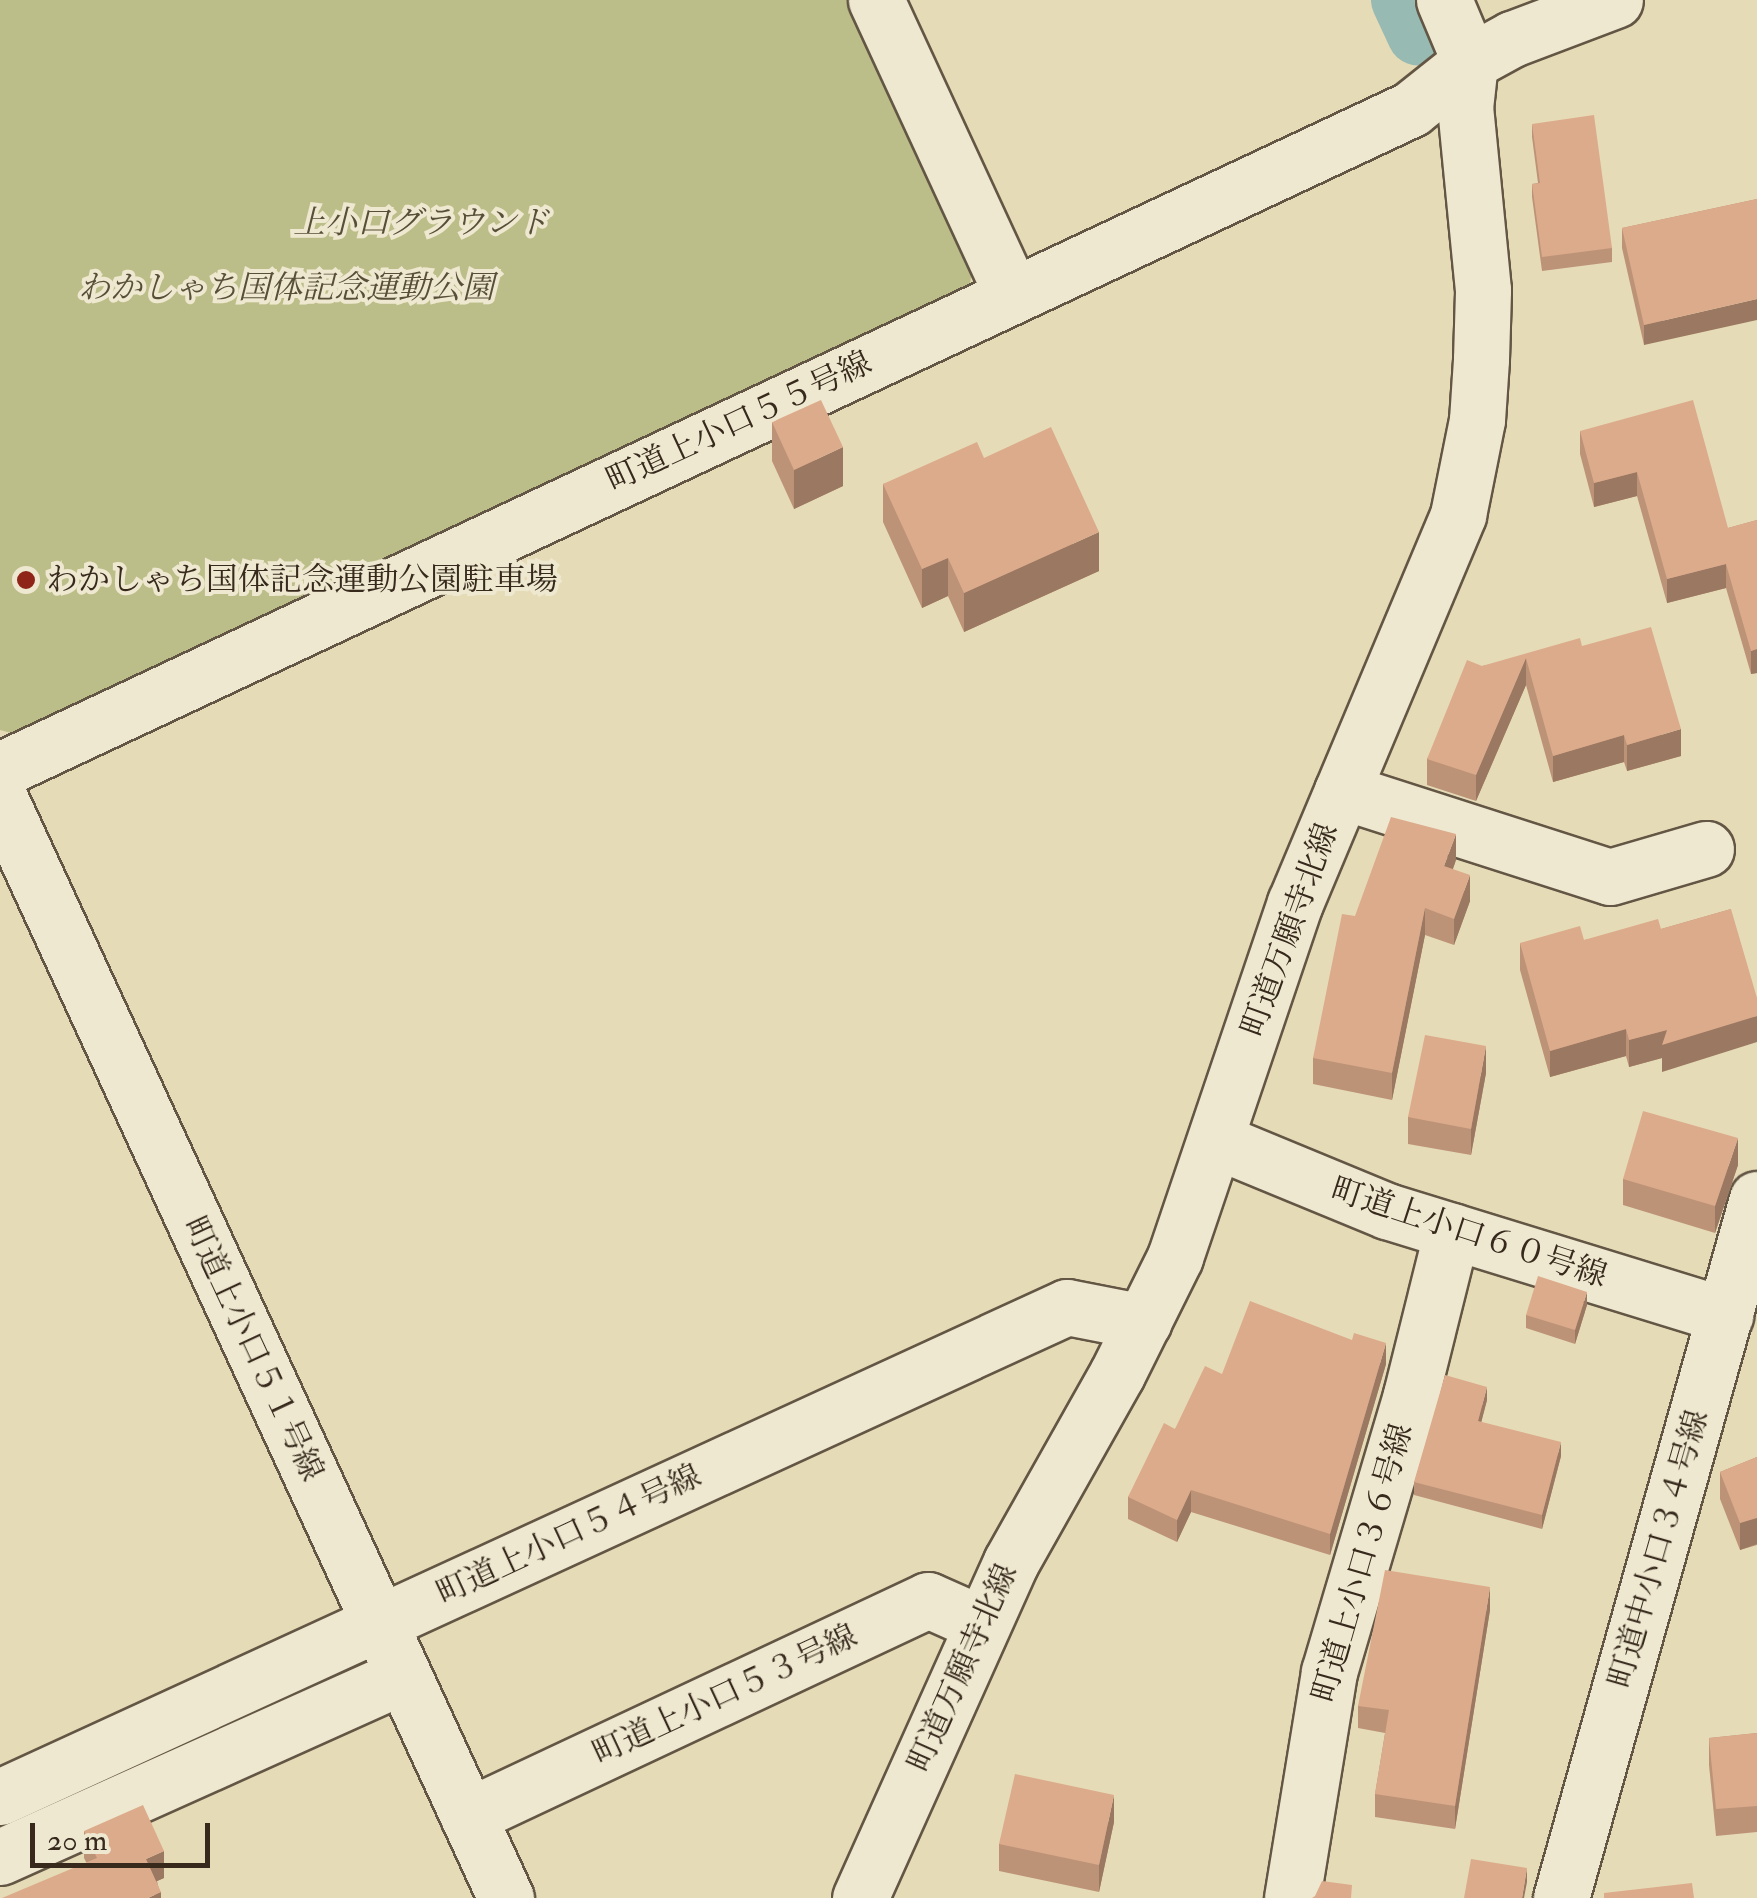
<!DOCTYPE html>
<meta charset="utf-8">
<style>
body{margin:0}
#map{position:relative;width:1757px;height:1898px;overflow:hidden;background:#e6dbb7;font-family:"IM FELL Double Pica","Noto Serif JP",serif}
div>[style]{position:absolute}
.green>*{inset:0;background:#bcbe89}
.canal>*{height:62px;margin:-31px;padding:0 31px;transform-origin:31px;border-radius:31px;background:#97bab3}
.roads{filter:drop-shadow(2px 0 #635644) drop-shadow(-2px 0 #635644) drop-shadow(0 2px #635644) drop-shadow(0 -2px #635644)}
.street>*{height:55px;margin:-27.5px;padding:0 27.5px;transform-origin:27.5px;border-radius:27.5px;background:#efe8d0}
.secondary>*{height:55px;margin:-27.5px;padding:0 27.5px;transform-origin:27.5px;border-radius:27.5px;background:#efe8d0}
.wall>*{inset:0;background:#bd9378}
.shaded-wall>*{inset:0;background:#9a7861}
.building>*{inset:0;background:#dcab8b}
.dots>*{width:28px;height:28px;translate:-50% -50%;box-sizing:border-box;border:5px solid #efe8d0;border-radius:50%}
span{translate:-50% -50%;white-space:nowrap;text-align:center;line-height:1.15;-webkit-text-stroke:8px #efe8d0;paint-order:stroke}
.park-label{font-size:32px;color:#584f38;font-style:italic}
.street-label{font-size:32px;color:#372a1d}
.poi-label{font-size:32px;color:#372a1d}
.left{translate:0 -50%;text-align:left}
.scale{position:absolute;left:30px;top:1823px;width:180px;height:45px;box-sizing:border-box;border:5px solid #372a1d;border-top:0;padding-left:12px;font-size:30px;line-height:35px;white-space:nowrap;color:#372a1d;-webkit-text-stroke:8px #efe8d0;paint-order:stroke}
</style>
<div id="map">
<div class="green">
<div style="clip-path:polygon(0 0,856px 0,974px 255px,970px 285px,949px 294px,951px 302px,495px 514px,492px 508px,15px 734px,0 730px)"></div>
</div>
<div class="canal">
<div style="left:1402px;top:0;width:38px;rotate:65deg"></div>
</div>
<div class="roads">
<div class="street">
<div style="left:876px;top:0;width:324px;rotate:65.2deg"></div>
<div style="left:0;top:770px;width:1558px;rotate:-25.1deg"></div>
<div style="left:1411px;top:109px;width:75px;rotate:-38.5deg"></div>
<div style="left:1470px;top:62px;width:67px;rotate:-112.8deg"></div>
<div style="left:1342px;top:791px;width:281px;rotate:17.8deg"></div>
<div style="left:1610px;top:877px;width:100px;rotate:-16.3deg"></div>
<div style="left:0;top:799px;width:1210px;rotate:65.28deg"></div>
<div style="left:1217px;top:1141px;width:184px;rotate:22.4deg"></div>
<div style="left:1387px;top:1211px;width:354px;rotate:17.1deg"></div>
<div style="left:0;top:1797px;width:1174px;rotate:-24.67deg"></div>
<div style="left:1067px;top:1307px;width:78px;rotate:11deg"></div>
<div style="left:468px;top:1816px;width:508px;rotate:-25.15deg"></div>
<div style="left:928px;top:1600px;width:59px;rotate:24deg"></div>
<div style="left:0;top:1857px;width:441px;rotate:-24.2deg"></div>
<div style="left:1292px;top:1898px;width:229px;rotate:-80.7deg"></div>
<div style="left:1329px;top:1672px;width:289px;rotate:-73.5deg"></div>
<div style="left:1411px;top:1395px;width:169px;rotate:-76deg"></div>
<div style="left:1561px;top:1898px;width:726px;rotate:-74.34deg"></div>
</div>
<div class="secondary">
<div style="left:860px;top:1898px;width:368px;rotate:-65.8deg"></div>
<div style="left:1011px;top:1562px;width:216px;rotate:-60.6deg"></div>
<div style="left:1117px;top:1374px;width:131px;rotate:-63.6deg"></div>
<div style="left:1175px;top:1257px;width:374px;rotate:-71.3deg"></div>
<div style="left:1295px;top:903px;width:421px;rotate:-67.2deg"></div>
<div style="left:1458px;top:515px;width:97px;rotate:-78.7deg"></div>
<div style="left:1477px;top:420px;width:61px;rotate:-86.2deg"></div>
<div style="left:1481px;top:359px;width:69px;rotate:-88.3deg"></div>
<div style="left:1483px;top:290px;width:183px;rotate:-95.6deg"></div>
<div style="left:1465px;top:108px;width:46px;rotate:-83.8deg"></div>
<div style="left:1470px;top:62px;width:48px;rotate:-28.7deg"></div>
<div style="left:1512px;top:39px;width:110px;rotate:-20.7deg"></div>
</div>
</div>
<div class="wall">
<div style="clip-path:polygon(1532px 124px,1612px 248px,1612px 262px,1542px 271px,1532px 197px,1532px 184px,1538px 183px,1532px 137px)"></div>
<div style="clip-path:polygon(1757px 199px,1644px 345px,1622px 248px,1622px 228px)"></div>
<div style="clip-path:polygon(772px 422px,843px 486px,794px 509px,772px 461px)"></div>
<div style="clip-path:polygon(1580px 431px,1728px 528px,1757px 520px,1757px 673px,1751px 674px,1726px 588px,1667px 603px,1637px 496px,1594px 507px,1580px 454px)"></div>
<div style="clip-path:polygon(984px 458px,1099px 571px,964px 632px,948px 596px,922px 608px,883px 522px,883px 484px)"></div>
<div style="clip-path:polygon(1582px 646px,1681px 756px,1627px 771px,1624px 762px,1553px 782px,1526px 685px,1476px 801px,1427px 785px,1427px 759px,1482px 666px)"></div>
<div style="clip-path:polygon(1456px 860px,1453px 869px,1470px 901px,1454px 945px,1425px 935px,1392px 1100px,1313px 1084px,1313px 1058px)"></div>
<div style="clip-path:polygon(1731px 909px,1662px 1072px,1662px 1058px,1629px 1067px,1626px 1056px,1550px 1077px,1520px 970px,1520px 943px,1584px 940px,1661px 929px)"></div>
<div style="clip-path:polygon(1486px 1073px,1471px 1155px,1408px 1144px,1408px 1117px)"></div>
<div style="clip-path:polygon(1738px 1165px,1715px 1233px,1623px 1205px,1623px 1179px)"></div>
<div style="clip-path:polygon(1587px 1305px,1575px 1344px,1526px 1328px,1526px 1315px)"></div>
<div style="clip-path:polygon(1386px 1364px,1330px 1555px,1191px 1512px,1177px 1542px,1128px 1519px,1128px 1497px,1175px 1429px,1222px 1374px)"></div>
<div style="clip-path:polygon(1487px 1400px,1481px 1422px,1561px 1456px,1542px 1529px,1414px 1495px,1414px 1482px)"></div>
<div style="clip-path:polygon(1757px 1457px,1757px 1545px,1740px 1550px,1720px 1499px,1720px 1472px)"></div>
<div style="clip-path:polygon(1490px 1610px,1455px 1829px,1375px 1817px,1375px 1794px,1385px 1733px,1358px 1728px,1358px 1706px)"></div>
<div style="clip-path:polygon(1757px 1733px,1757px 1832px,1716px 1836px,1709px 1765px,1709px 1738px)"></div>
<div style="clip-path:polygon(1114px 1822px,1099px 1892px,999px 1871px,999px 1844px)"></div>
<div style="clip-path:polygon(84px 1831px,164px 1878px,157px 1881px,161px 1898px,86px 1862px,84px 1858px)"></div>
</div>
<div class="shaded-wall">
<div style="clip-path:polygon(1757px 299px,1757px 320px,1644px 345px,1644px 325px)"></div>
<div style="clip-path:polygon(843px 447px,843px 486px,794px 509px,794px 470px)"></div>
<div style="clip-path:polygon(1637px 472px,1637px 496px,1594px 507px,1594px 483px)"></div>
<div style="clip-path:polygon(1099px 532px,1099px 571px,964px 632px,964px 593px)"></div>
<div style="clip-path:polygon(948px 558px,948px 596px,922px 608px,922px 569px)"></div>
<div style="clip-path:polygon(1726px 564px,1726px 588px,1667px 603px,1667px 579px)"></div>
<div style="clip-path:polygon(1757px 649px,1757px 673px,1751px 674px,1751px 651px)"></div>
<div style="clip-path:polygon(1526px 658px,1526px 685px,1476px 801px,1476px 775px)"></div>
<div style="clip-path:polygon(1681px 729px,1681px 756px,1627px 771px,1627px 745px)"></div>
<div style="clip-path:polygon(1624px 735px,1624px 762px,1553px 782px,1553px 756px)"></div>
<div style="clip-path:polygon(1456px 834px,1456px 860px,1444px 893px,1444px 866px)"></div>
<div style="clip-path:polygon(1470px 875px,1470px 901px,1454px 945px,1454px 919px)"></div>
<div style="clip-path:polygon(1425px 908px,1425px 935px,1392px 1100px,1392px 1073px)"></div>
<div style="clip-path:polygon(1757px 1016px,1757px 1042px,1662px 1072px,1662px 1058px,1629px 1067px,1629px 1040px,1667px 1030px)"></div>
<div style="clip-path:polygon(1626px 1029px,1626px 1056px,1550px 1077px,1550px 1051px)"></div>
<div style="clip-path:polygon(1486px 1046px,1486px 1073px,1471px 1155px,1471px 1129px)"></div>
<div style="clip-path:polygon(1738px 1138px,1738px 1165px,1715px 1233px,1715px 1206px)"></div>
<div style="clip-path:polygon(1587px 1292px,1587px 1305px,1575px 1344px,1575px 1330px)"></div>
<div style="clip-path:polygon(1386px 1343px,1386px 1364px,1330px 1555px,1330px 1534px)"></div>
<div style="clip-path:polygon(1487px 1387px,1487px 1400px,1478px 1435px,1478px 1421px)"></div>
<div style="clip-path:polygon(1561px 1442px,1561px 1456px,1542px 1529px,1542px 1515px)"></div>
<div style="clip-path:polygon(1191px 1490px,1191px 1512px,1177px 1542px,1177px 1520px)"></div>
<div style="clip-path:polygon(1757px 1517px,1757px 1544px,1740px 1550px,1740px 1523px)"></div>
<div style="clip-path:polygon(1490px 1587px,1490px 1610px,1455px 1829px,1455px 1806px)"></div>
<div style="clip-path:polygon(1114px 1795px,1114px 1822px,1099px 1892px,1099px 1865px)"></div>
<div style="clip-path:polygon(164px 1851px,164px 1878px,146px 1886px,146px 1859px)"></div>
<div style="clip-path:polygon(1527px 1868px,1527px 1882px,1524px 1898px,1522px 1898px)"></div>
<div style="clip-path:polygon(161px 1892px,161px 1898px,148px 1898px)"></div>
</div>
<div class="building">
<div style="clip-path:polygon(1594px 115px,1612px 248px,1542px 257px,1532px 184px,1540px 183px,1532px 124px)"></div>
<div style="clip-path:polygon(1757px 199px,1757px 299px,1644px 325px,1622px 228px)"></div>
<div style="clip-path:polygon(821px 400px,843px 447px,794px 470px,772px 422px)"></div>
<div style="clip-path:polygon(1693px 400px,1728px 528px,1757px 520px,1757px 649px,1751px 651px,1726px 564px,1667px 579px,1637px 472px,1594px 483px,1580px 431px)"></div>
<div style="clip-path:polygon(1051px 427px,1099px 532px,964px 593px,948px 558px,922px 569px,883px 484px,977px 442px,984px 458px)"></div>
<div style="clip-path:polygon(1651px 627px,1681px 729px,1627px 745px,1624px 735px,1553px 756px,1526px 658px,1476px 775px,1427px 759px,1467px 660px,1482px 666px,1580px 638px,1582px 646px)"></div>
<div style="clip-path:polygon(1391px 817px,1456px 834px,1444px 866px,1470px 875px,1454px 919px,1425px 908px,1392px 1073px,1313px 1058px,1342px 914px,1355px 916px)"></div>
<div style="clip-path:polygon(1731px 909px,1757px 998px,1757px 1016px,1662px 1045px,1667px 1030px,1629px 1040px,1626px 1029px,1550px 1051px,1520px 943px,1580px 926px,1584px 940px,1658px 919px,1661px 929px)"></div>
<div style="clip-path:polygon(1425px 1035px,1486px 1046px,1471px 1129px,1408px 1117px)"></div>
<div style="clip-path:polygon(1643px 1111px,1738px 1138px,1715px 1206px,1623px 1179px)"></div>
<div style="clip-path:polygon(1538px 1276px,1587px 1292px,1575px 1330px,1526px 1315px)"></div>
<div style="clip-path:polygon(1250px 1301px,1352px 1340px,1354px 1333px,1386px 1343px,1330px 1534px,1191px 1490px,1177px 1520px,1128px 1497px,1164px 1423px,1175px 1429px,1205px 1366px,1222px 1374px)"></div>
<div style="clip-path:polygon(1445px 1375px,1487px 1387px,1478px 1421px,1561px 1442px,1542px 1515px,1414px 1482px)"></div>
<div style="clip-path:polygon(1757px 1457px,1757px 1518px,1740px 1523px,1720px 1472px)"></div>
<div style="clip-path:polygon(1385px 1570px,1490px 1587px,1455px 1806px,1375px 1794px,1389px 1710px,1358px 1706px)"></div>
<div style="clip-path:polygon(1757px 1733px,1757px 1806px,1716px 1809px,1709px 1738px)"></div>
<div style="clip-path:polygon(1015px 1774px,1114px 1795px,1099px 1865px,999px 1844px)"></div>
<div style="clip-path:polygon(143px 1805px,164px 1851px,146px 1859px,161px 1892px,148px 1898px,2px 1898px,97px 1858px,84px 1831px)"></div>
<div style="clip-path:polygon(1471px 1859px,1527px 1868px,1522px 1898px,1464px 1898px)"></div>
<div style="clip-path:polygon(1322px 1881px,1352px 1885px,1351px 1898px,1312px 1898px,1315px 1896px)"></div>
<div style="clip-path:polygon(1692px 1883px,1694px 1898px,1604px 1898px,1604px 1893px)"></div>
</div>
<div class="dots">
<div style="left:26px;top:580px;background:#8f2418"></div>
</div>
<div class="park-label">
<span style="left:421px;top:223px">上小口グラウンド</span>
<span style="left:286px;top:288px">わかしゃち国体記念運動公園</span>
</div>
<div class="street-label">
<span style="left:739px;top:422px;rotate:-25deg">町道上小口５５号線</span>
<span style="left:1290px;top:930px;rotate:-70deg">町道万願寺北線</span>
<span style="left:1469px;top:1233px;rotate:18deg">町道上小口６０号線</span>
<span style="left:253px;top:1349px;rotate:65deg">町道上小口５１号線</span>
<span style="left:569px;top:1535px;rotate:-25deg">町道上小口５４号線</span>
<span style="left:1659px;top:1549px;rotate:-74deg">町道中小口３４号線</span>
<span style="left:1363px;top:1563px;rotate:-74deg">町道上小口３６号線</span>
<span style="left:963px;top:1668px;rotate:-66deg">町道万願寺北線</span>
<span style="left:725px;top:1695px;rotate:-25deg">町道上小口５３号線</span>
</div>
<div class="poi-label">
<span class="left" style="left:46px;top:580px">わかしゃち国体記念運動公園駐車場</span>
</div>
<div class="scale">20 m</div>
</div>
